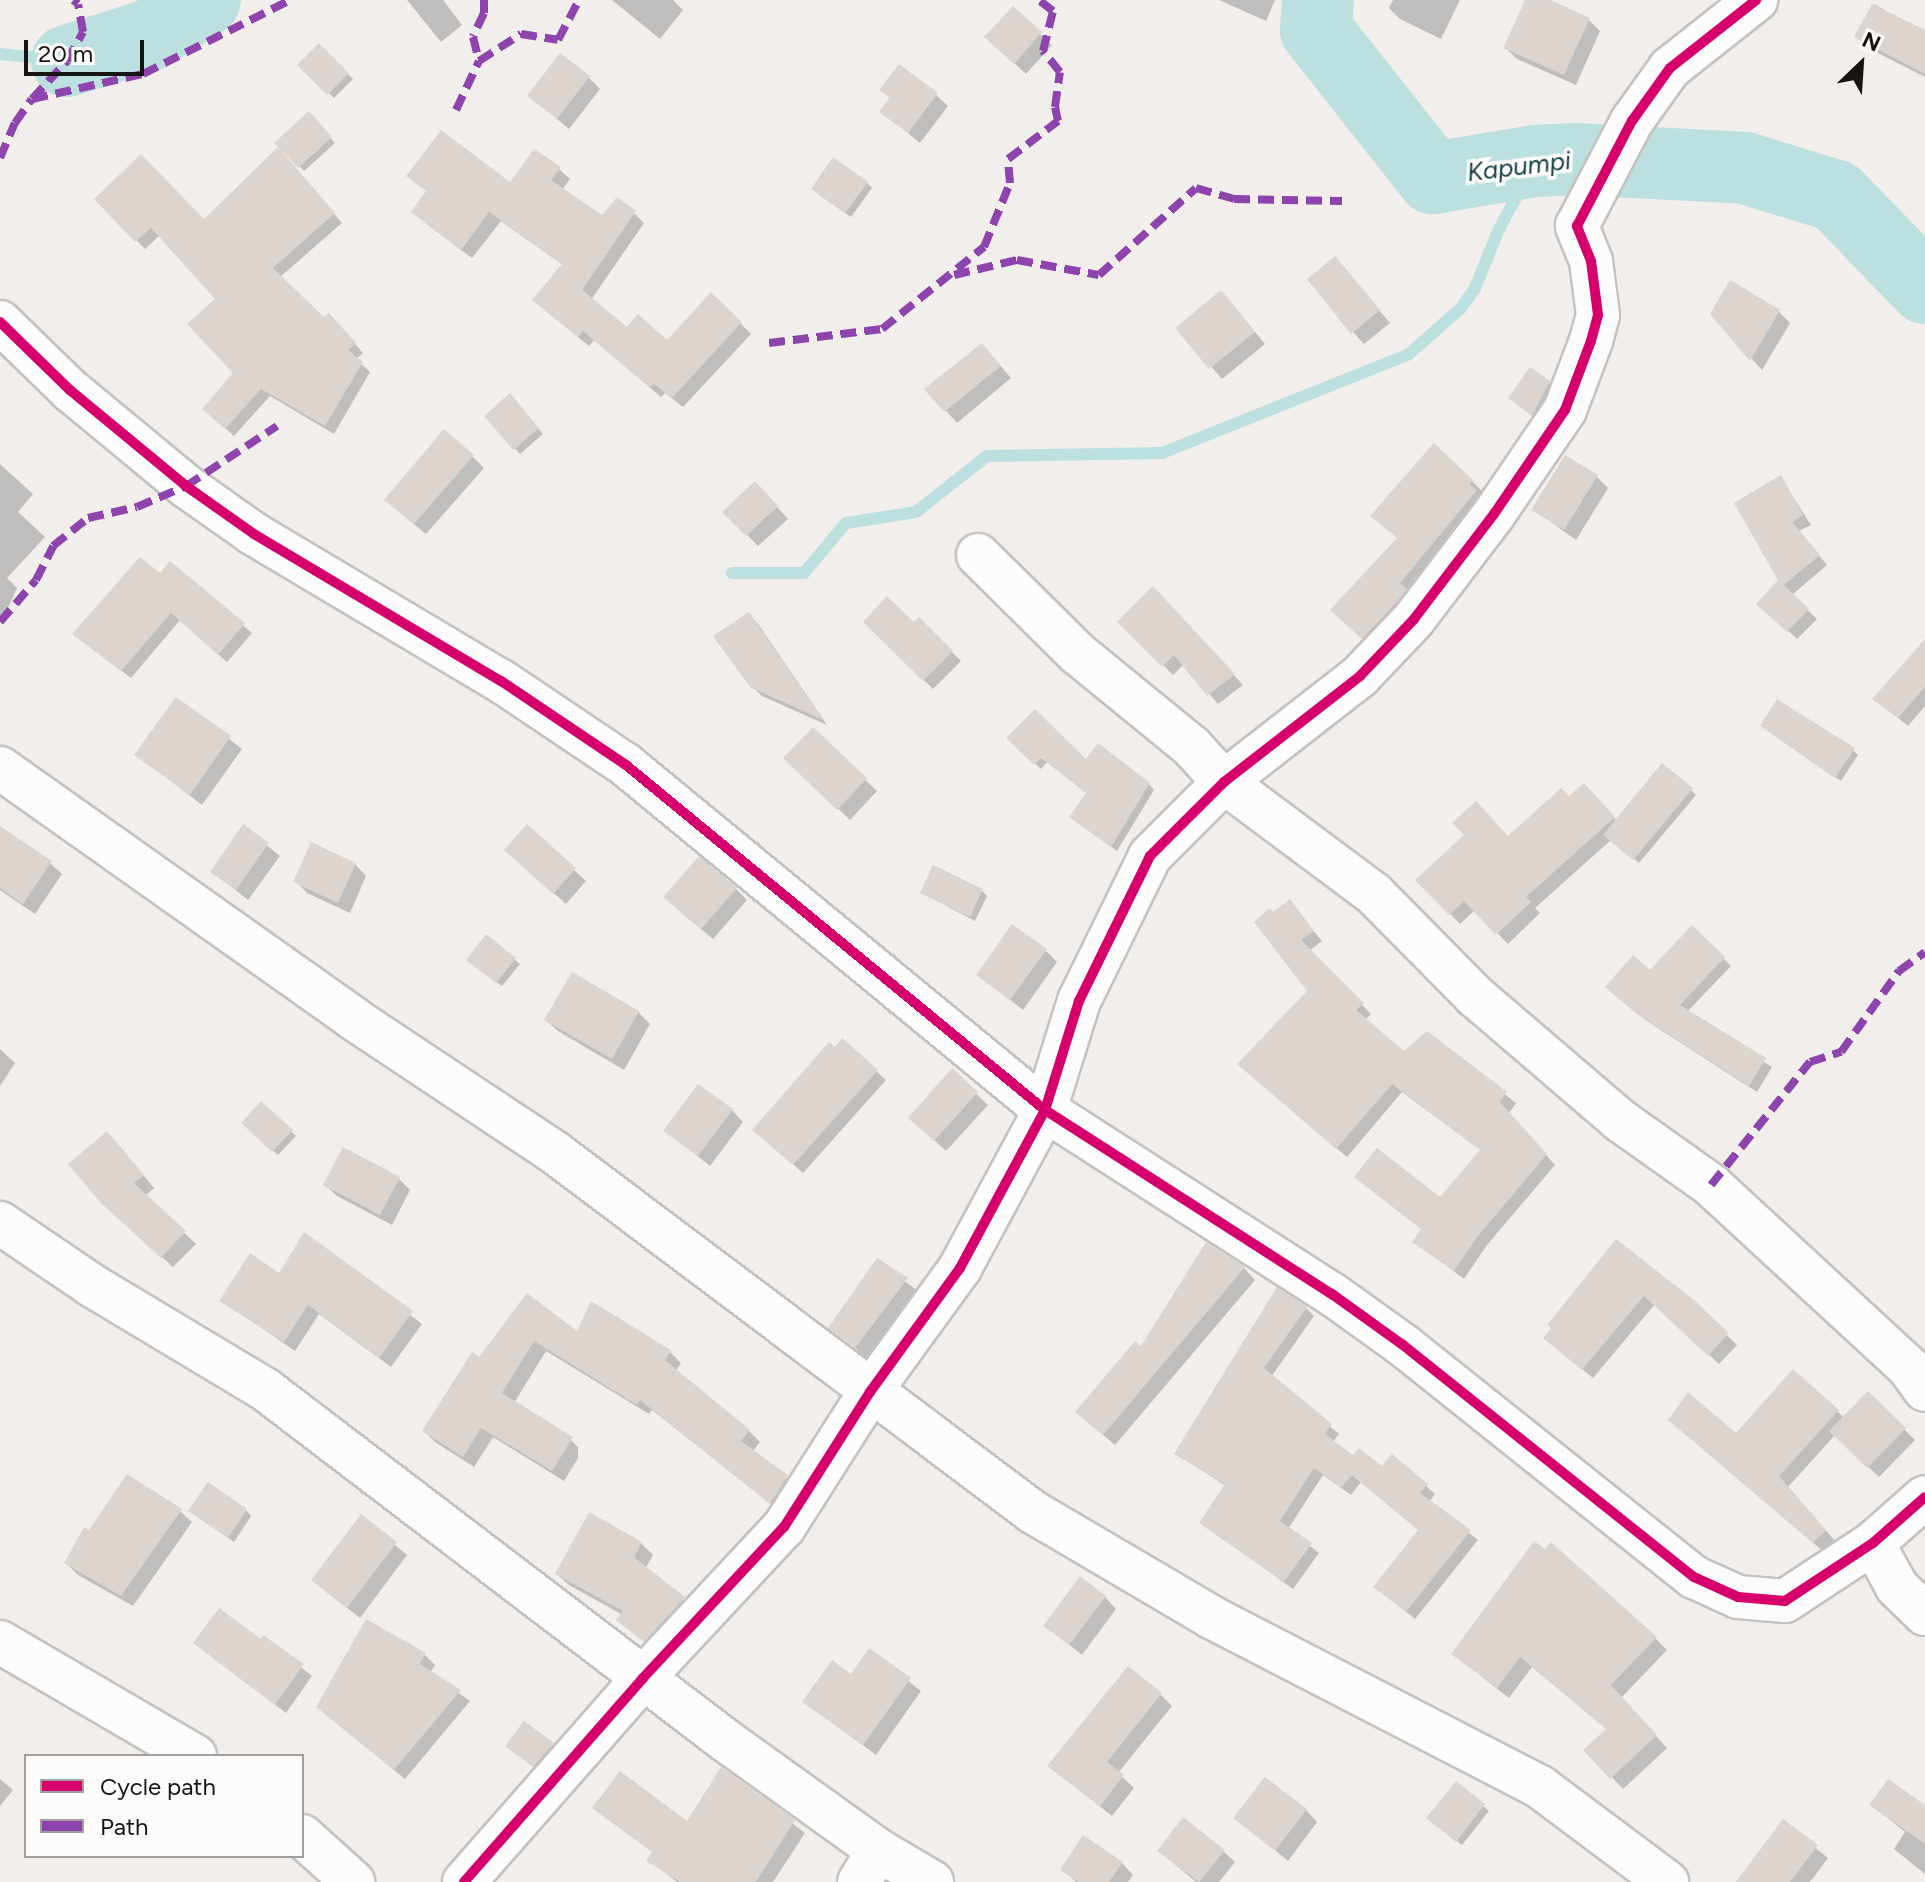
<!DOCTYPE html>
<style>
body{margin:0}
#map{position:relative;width:1925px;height:1882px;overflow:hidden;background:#f1eeeb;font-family:Figtree,sans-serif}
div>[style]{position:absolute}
.shadow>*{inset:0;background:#0003}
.stream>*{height:12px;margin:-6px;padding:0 6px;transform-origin:6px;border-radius:6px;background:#bcdfe0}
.river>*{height:72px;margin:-36px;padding:0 36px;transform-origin:36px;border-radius:36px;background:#bcdfe0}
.building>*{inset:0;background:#dcd4cf}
.roads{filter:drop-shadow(2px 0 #c5c3c1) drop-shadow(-2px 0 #c5c3c1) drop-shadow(0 2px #c5c3c1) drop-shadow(0 -2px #c5c3c1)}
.minor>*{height:42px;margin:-21px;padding:0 21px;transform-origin:21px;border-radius:21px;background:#fdfcfc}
.quiet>*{height:8px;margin-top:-4px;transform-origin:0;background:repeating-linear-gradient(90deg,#8e44ad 0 16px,transparent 0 24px)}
.cycleway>*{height:10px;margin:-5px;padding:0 5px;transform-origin:5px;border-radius:5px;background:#d6006c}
span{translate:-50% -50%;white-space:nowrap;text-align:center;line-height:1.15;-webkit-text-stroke:7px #fefcfa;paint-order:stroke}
.water-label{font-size:26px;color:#144346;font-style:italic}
.legend{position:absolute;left:24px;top:1754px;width:280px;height:104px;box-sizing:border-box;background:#fefcfa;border:2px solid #a2a09e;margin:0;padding:10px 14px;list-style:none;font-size:24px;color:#171513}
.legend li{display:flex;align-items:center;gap:16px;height:40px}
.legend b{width:40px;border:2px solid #a2a09e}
.north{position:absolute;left:1821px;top:24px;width:80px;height:80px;-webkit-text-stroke:6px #fefcfa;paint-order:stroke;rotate:25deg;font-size:22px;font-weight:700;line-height:32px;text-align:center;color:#171513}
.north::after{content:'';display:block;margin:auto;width:28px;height:36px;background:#171513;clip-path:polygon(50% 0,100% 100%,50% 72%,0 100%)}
.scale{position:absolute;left:24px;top:40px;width:120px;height:36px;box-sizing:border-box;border:4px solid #171513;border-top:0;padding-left:10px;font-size:24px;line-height:28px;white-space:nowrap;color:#171513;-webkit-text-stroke:6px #fefcfa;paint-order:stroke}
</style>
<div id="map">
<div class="shadow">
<div style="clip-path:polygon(407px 0,443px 0,462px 25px,441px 42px)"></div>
<div style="clip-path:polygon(612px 0,673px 0,683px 10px,660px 39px)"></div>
<div style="clip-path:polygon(1219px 0,1275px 0,1266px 21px)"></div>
<div style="clip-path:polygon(1393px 0,1460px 0,1441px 39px,1400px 19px,1389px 8px)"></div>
<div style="clip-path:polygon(1527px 0,1545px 0,1589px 20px,1600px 31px,1576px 85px,1517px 59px,1506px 48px)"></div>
<div style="clip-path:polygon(1874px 4px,1925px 33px,1925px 77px,1866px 47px,1857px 37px)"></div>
<div style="clip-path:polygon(1013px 9px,1052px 45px,1026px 74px,998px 48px)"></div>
<div style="clip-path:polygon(319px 45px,353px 79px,334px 98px,300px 65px)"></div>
<div style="clip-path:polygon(589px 78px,600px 89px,569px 129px,530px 96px)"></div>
<div style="clip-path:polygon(882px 90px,936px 95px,948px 106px,920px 143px,882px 112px,891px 99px)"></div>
<div style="clip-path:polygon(309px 114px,335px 143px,304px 171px,277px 143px)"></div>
<div style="clip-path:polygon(286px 158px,342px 223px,280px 277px,324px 320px,337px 324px,363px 353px,356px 359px,370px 372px,334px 434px,270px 396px,234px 436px,213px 417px,236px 373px,217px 299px,160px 235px,145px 249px,97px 199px,204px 222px)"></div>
<div style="clip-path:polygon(559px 169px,570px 179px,562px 190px,602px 218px,634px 213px,644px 223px,591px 300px,627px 330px,667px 342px,712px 295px,751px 334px,683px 407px,665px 393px,661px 397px,594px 340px,589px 346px,545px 310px,563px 265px,501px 221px,472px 258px,424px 222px,428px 192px,409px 175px,510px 185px)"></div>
<div style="clip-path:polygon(867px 183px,872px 188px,851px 217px,818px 194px)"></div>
<div style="clip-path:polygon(1335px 258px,1390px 323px,1364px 344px,1353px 332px)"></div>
<div style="clip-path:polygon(1232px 304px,1265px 344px,1222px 379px,1178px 328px)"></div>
<div style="clip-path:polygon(1778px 311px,1790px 323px,1762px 370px,1712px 314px)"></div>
<div style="clip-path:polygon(993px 357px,1011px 378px,957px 423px,927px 389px)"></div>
<div style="clip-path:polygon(1549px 383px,1554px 388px,1538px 419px,1516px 403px)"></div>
<div style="clip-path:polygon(514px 401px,543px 434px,520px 454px,487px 416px)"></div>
<div style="clip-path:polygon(472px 456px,484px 468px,426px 534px,398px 511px)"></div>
<div style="clip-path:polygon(0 464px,33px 494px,18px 512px,45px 537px,7px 578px,17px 588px,4px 617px,0 615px)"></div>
<div style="clip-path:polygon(1596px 476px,1608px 488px,1576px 540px,1534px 510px)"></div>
<div style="clip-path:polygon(1781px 478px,1811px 525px,1799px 531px,1827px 565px,1792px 595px,1817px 619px,1797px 639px,1759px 604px,1780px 580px)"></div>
<div style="clip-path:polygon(1472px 481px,1483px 492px,1480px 496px,1487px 503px,1375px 648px,1345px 621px)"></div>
<div style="clip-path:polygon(767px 496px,788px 519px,758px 546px,725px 512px)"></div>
<div style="clip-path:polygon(170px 564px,252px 633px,227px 662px,180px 620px,131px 678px,75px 634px,160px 576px)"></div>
<div style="clip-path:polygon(1163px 599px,1243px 685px,1218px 704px,1184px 664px,1173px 675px,1120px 622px)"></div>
<div style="clip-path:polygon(748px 614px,758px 624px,827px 725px,762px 696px,752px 686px)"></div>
<div style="clip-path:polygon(919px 620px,961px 661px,933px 689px,865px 622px,914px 625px)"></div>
<div style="clip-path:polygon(1925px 642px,1925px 706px,1908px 726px,1875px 699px)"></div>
<div style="clip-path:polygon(177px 699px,242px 749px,202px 805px,137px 755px)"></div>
<div style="clip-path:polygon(813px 730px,877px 791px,850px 820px,786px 758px)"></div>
<div style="clip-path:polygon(1768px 731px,1853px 750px,1858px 755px,1841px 781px)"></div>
<div style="clip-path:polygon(1009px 738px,1086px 762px,1149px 784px,1154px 790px,1117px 851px,1071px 817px,1088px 793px,1047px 762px,1041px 769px)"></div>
<div style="clip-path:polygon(1691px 790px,1696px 795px,1639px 863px,1611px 840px,1535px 908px,1540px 913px,1508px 944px,1475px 910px,1460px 924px,1418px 880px,1509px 839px,1569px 798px,1594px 796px,1617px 821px)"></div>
<div style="clip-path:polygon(244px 827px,280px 856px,248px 900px,213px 872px)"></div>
<div style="clip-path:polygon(527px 827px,586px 881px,566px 904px,518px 861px)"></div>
<div style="clip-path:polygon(0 853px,50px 863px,62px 874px,35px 914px,0 890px)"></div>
<div style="clip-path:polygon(355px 864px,366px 876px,350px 913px,307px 893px,296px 881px)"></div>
<div style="clip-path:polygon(736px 889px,747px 900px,713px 939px,677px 909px)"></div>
<div style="clip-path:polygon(982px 891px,987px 896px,975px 921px,922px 893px)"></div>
<div style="clip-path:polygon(1290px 902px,1322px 941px,1309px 951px,1371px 1014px,1365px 1020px,1404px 1053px,1427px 1033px,1516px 1103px,1509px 1113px,1555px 1165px,1487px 1245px,1464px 1279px,1415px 1242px,1440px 1200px,1482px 1151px,1402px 1092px,1347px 1157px,1249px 1073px,1309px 991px,1273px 915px)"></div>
<div style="clip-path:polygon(1692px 928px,1731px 966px,1687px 1012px,1772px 1067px,1757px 1092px,1647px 1021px,1615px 994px,1650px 973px)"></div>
<div style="clip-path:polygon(1046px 951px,1057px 962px,1023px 1010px,978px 975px)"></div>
<div style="clip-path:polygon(514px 959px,520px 964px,502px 986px,474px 965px)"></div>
<div style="clip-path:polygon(638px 1012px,650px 1024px,624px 1070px,558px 1031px,546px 1020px)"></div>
<div style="clip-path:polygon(843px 1041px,886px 1080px,803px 1173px,764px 1139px)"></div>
<div style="clip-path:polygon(0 1049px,15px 1063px,0 1086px)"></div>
<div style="clip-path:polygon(952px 1071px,988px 1105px,946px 1151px,922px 1129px)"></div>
<div style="clip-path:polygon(262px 1104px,296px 1136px,278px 1155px,244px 1123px)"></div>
<div style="clip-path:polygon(732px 1110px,743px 1122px,710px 1166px,666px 1131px)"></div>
<div style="clip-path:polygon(119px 1146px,154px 1188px,145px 1196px,196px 1244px,173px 1267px,113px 1212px)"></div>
<div style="clip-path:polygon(399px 1179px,410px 1190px,392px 1225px,337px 1196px,325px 1185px)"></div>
<div style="clip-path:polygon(305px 1235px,422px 1324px,391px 1367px,319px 1314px,295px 1351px,221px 1300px,280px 1275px)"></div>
<div style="clip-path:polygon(1617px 1242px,1692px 1302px,1737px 1345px,1719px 1364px,1655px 1304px,1593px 1378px,1555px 1347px)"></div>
<div style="clip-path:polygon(877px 1261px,918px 1291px,867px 1358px,830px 1327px)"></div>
<div style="clip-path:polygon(1244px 1268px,1255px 1280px,1115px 1445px,1089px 1423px,1141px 1349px)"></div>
<div style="clip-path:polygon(527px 1296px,578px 1334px,670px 1352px,681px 1363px,675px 1372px,749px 1431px,760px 1442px,753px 1451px,798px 1488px,783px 1513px,652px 1410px,649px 1414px,546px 1351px,514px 1403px,566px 1435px,578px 1447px,578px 1458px,564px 1481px,493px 1437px,474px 1467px,435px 1442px,424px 1431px)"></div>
<div style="clip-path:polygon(1306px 1308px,1314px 1316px,1271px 1377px,1339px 1434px,1333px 1442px,1354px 1458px,1383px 1468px,1393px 1456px,1435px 1494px,1429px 1502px,1478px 1540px,1415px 1619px,1376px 1587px,1420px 1531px,1361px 1482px,1351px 1495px,1323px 1475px,1288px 1529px,1319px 1553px,1293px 1589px,1202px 1523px,1226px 1486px,1177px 1454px)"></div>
<div style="clip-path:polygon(1868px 1394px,1915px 1440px,1879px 1477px,1835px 1435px,1788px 1487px,1835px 1541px,1824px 1552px,1681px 1430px,1736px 1436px,1837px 1411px,1844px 1418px)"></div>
<div style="clip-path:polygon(246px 1510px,251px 1516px,234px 1542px,191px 1511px)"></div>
<div style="clip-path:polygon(180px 1511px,192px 1522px,133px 1606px,78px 1575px,66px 1563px,90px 1533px)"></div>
<div style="clip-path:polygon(361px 1517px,407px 1555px,360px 1618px,325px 1591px)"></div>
<div style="clip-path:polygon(641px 1543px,653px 1555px,645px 1569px,695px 1610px,657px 1652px,619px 1620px,623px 1615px,569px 1585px,557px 1574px)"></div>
<div style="clip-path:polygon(1105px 1597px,1116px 1609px,1082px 1655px,1046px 1626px)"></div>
<div style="clip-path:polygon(264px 1638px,312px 1676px,286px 1713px,196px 1643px,261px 1642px)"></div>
<div style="clip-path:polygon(1655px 1638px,1667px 1650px,1621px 1698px,1667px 1748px,1623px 1789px,1586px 1750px,1608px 1730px,1532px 1667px,1509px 1698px,1453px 1654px)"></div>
<div style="clip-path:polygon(870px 1651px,921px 1691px,876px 1755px,805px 1702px,851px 1677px)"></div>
<div style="clip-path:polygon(425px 1655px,435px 1665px,430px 1673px,470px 1701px,405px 1779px,329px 1717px)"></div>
<div style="clip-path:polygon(1160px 1694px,1172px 1706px,1118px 1773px,1134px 1788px,1112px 1816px,1049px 1766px)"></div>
<div style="clip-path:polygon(524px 1723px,558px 1750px,539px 1770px,512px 1750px)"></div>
<div style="clip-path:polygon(722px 1770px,805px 1833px,773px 1882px,677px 1882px,649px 1860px,654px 1853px,595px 1807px,687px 1824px)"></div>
<div style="clip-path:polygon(0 1779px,13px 1790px,0 1806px)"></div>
<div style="clip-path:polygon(1457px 1784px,1489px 1811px,1462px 1845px,1434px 1823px)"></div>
<div style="clip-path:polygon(1872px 1805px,1925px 1808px,1925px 1874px,1894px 1849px,1905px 1832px)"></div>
<div style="clip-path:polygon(1306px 1810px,1317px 1822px,1288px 1861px,1236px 1818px)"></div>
<div style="clip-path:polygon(1783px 1822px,1828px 1858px,1810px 1882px,1748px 1882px)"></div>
<div style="clip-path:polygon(1159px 1851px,1223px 1851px,1235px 1862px,1219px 1882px,1196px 1882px)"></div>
<div style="clip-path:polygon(1122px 1863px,1133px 1875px,1128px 1882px,1076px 1882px,1063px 1869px)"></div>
</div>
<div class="stream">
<div style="left:0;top:54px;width:67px;rotate:6deg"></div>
<div style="left:732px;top:573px;width:72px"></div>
<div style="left:804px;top:573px;width:65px;rotate:-50deg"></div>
<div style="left:846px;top:523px;width:71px;rotate:-8.9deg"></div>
<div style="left:916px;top:512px;width:90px;rotate:-38.3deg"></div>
<div style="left:987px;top:456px;width:175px;rotate:-1deg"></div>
<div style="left:1162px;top:453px;width:266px;rotate:-21.8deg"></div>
<div style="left:1409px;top:354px;width:69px;rotate:-41.5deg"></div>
<div style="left:1461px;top:308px;width:24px;rotate:-55deg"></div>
<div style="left:1475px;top:288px;width:64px;rotate:-67.9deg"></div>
<div style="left:1499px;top:229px;width:77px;rotate:-61.4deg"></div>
</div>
<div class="river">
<div style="left:1318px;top:0;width:30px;rotate:94deg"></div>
<div style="left:1316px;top:30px;width:189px;rotate:51.7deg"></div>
<div style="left:1433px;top:178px;width:104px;rotate:-9.4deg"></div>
<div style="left:1536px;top:161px;width:39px;rotate:-3deg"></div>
<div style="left:1575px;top:159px;width:170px;rotate:3deg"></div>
<div style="left:1745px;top:168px;width:95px;rotate:17.1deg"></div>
<div style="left:1836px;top:196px;width:128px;rotate:45.9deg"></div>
<div style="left:67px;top:61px;width:87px;rotate:-17.4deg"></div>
<div style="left:150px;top:35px;width:65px;rotate:-32.5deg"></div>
</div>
<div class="building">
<div style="clip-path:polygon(1525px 0,1550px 0,1590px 18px,1564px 75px,1503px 48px)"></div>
<div style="clip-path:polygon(1872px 4px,1925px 30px,1925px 74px,1854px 37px)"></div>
<div style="clip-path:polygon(1013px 6px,1042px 32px,1014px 64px,984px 37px)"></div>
<div style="clip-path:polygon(319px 43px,349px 73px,327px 95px,297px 65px)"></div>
<div style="clip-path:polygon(560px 53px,590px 76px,557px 119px,527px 96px)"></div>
<div style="clip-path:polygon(899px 64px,938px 93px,908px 133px,879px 112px,890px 97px,879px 90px)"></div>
<div style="clip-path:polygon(309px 111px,332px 137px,298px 168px,274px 143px)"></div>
<div style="clip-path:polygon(441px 130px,510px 182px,534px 149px,561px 167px,551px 180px,602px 215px,617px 197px,636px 211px,582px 290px,627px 327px,638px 314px,667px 340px,711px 292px,742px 322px,672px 398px,654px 384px,650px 388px,583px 331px,578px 337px,532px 300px,562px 264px,489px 212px,461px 250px,411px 212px,426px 191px,406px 176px)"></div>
<div style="clip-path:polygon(278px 147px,335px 213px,273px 268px,324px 317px,329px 313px,356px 343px,348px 350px,363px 362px,325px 426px,261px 389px,225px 429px,202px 409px,233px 373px,187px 324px,215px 299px,151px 228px,135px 242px,94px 199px,141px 154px,204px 219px)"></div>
<div style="clip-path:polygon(833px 157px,868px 182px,845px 213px,811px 189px)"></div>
<div style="clip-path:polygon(1335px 256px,1380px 310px,1351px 334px,1307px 279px)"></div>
<div style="clip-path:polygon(1730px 280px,1780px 310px,1750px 361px,1710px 314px)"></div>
<div style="clip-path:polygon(1221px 290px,1255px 332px,1209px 369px,1175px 328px)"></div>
<div style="clip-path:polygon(982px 343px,1001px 366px,944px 412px,924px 389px)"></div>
<div style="clip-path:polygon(1530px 367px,1550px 381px,1532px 416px,1508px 398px)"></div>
<div style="clip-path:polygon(510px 393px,539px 428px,513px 450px,484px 416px)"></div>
<div style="clip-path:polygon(444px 429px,474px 455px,414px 524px,384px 500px)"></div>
<div style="clip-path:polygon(1434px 443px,1473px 480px,1469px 484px,1477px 490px,1400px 583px,1407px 589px,1396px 603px,1362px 639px,1330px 610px,1397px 538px,1370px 516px)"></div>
<div style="clip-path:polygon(1565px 455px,1598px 475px,1564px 530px,1531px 510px)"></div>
<div style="clip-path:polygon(1781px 475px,1803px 515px,1792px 522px,1820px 555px,1784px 585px,1809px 609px,1787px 632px,1756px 604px,1778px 580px,1734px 503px)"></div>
<div style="clip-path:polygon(755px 481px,778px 506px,746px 536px,722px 512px)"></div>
<div style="clip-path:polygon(140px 557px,160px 573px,170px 561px,245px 623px,218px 655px,171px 613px,121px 671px,72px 634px)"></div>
<div style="clip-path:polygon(1153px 586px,1235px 674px,1207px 696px,1174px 655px,1162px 667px,1117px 622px)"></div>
<div style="clip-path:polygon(887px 596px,914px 622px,919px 617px,953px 651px,923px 681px,863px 622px)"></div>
<div style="clip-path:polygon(749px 612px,823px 720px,750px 687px,713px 636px)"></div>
<div style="clip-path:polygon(1925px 639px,1925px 687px,1898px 718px,1872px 699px)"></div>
<div style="clip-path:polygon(176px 697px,231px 736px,190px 795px,134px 755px)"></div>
<div style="clip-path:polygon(1777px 699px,1855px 748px,1835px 778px,1760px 726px)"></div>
<div style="clip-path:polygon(1035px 709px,1086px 759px,1098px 743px,1150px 783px,1111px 847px,1069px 817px,1086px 793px,1041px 758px,1034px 765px,1006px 738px)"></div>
<div style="clip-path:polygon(813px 727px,867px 778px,837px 810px,783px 758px)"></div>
<div style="clip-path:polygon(1662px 763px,1693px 788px,1633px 860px,1603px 835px)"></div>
<div style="clip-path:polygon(1584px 783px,1615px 817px,1526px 897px,1531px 902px,1496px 935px,1464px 901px,1449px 915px,1415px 880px,1464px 835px,1452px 823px,1476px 801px,1508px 836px,1561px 788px,1569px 796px)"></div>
<div style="clip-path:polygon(243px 824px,269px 843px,236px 890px,210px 872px)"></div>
<div style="clip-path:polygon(527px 824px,576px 868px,553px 894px,504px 850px)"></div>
<div style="clip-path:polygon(0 826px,52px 861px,23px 904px,0 888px)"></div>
<div style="clip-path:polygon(311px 842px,356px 863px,338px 903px,293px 882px)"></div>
<div style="clip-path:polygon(699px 856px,737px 888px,701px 929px,663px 897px)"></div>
<div style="clip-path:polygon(933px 865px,983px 889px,970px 917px,920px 893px)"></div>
<div style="clip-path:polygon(1290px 899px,1314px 931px,1301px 940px,1364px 1003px,1356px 1010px,1404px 1051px,1427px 1031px,1507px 1092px,1500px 1102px,1547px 1154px,1478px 1236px,1454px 1271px,1412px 1242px,1421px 1229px,1354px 1177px,1377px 1148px,1440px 1197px,1480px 1150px,1392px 1084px,1336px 1149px,1237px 1064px,1307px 991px,1254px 922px,1270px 908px,1273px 912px)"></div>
<div style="clip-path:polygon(1012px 924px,1047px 949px,1010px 1000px,976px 975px)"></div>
<div style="clip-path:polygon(1692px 925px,1725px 957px,1680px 1005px,1766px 1058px,1749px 1086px,1637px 1014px,1605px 987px,1633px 955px,1650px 970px)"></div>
<div style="clip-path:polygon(486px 934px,516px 958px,496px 983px,466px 960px)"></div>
<div style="clip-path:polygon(572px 972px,639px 1011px,612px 1059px,544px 1020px)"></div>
<div style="clip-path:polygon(842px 1038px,878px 1070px,793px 1165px,752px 1130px,829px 1042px,835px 1047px)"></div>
<div style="clip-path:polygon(952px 1068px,978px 1092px,934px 1141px,908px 1118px)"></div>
<div style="clip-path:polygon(698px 1084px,733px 1109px,698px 1156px,663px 1131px)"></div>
<div style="clip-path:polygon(261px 1101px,293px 1130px,272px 1152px,241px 1123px)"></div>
<div style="clip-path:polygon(107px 1131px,144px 1175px,134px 1183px,186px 1231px,161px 1258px,101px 1203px,68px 1164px)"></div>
<div style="clip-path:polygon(343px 1147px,400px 1177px,380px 1215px,323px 1185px)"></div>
<div style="clip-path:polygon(304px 1232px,413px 1311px,379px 1358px,308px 1305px,284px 1342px,219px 1301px,250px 1253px,279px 1273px)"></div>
<div style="clip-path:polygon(1616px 1239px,1694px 1300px,1729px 1333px,1708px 1356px,1644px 1296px,1582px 1370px,1543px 1338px,1551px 1328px,1547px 1325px)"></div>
<div style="clip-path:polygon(1206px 1242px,1245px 1267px,1103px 1435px,1075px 1412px,1135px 1341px,1141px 1346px)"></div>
<div style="clip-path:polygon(877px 1258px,908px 1278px,855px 1348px,828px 1328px)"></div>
<div style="clip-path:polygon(1277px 1287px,1307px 1307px,1264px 1368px,1332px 1424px,1325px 1434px,1353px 1455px,1359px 1448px,1382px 1466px,1392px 1454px,1428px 1484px,1420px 1493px,1471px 1530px,1406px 1612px,1373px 1587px,1418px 1530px,1352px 1475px,1341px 1488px,1314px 1468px,1280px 1521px,1312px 1543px,1284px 1582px,1199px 1523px,1225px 1484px,1174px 1454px)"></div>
<div style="clip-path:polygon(527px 1293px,577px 1331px,591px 1301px,671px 1350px,665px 1360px,750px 1430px,741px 1441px,788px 1475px,770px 1504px,640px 1400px,637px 1405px,534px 1341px,502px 1393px,573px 1437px,552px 1471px,481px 1428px,463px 1457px,422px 1431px,472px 1352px,479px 1357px)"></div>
<div style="clip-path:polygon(1793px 1369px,1839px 1410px,1779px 1476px,1826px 1530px,1813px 1543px,1668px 1420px,1688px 1392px,1736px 1433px)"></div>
<div style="clip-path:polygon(1868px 1391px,1906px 1428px,1867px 1468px,1829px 1431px)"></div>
<div style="clip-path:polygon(127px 1474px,182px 1509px,121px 1596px,64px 1563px,84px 1527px,89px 1530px)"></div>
<div style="clip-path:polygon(208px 1482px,247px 1509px,228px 1538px,188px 1511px)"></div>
<div style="clip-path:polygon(589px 1512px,642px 1542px,634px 1557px,685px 1597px,644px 1642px,616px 1620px,623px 1611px,555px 1574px)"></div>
<div style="clip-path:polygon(361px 1514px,397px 1542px,347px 1608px,311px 1580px)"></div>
<div style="clip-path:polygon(1534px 1541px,1545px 1549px,1551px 1542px,1657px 1637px,1611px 1685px,1657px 1735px,1610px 1779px,1583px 1750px,1606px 1729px,1520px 1657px,1497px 1688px,1451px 1654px)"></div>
<div style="clip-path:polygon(1080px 1576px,1106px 1596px,1069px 1645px,1043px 1626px)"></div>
<div style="clip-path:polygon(219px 1608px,261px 1639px,263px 1635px,304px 1664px,275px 1705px,193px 1643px)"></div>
<div style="clip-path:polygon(366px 1619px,426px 1653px,420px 1664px,461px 1690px,394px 1770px,316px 1707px)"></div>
<div style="clip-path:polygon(869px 1648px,911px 1678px,863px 1745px,802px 1702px,832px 1660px,851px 1674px)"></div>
<div style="clip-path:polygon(1128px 1666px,1162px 1693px,1107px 1762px,1124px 1775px,1100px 1806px,1047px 1766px)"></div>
<div style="clip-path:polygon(524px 1721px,554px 1743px,533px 1767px,505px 1746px)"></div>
<div style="clip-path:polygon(721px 1767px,795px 1820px,756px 1882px,680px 1882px,646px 1861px,652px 1852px,592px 1808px,620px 1771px,687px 1821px)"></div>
<div style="clip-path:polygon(1265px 1777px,1307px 1809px,1275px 1851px,1233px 1818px)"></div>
<div style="clip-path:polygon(1888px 1779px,1925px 1805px,1925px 1844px,1869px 1805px)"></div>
<div style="clip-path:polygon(1456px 1781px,1485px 1804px,1456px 1842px,1426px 1818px)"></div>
<div style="clip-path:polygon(1183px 1817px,1225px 1850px,1199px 1882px,1157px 1851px)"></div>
<div style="clip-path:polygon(1783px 1819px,1818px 1845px,1790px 1882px,1736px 1882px)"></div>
<div style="clip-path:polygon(1083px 1835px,1123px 1862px,1109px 1882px,1079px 1882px,1060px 1870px)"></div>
</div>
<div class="roads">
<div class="minor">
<div style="left:0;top:322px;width:98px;rotate:44.2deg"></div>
<div style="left:70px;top:390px;width:151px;rotate:39.6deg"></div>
<div style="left:186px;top:486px;width:83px;rotate:35.2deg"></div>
<div style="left:254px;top:534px;width:287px;rotate:30.8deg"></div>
<div style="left:501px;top:681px;width:151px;rotate:33.9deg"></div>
<div style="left:626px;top:765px;width:543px;rotate:39.47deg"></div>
<div style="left:1045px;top:1110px;width:341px;rotate:32.7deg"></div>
<div style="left:1332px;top:1294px;width:87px;rotate:35.7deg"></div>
<div style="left:1403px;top:1345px;width:372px;rotate:38.6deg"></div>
<div style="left:1694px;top:1577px;width:48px;rotate:24.4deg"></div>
<div style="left:1738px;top:1597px;width:47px;rotate:4.9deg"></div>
<div style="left:1785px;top:1601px;width:105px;rotate:-33.4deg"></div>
<div style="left:1873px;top:1543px;width:69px;rotate:-41.5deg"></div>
<div style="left:978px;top:555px;width:139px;rotate:44.7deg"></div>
<div style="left:1077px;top:653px;width:147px;rotate:39.2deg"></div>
<div style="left:1191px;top:746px;width:49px;rotate:47.5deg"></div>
<div style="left:1224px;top:782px;width:187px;rotate:36.7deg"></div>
<div style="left:1374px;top:894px;width:144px;rotate:45.3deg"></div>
<div style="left:1475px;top:996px;width:192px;rotate:40.6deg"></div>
<div style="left:1621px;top:1121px;width:110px;rotate:35.4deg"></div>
<div style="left:1711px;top:1185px;width:270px;rotate:42.7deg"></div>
<div style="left:1909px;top:1368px;width:27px;rotate:54deg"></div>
<div style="left:0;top:768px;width:434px;rotate:35.3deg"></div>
<div style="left:354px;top:1019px;width:240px;rotate:33.6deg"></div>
<div style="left:554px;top:1152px;width:599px;rotate:36.93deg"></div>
<div style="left:1033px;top:1512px;width:207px;rotate:30.5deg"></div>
<div style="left:1211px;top:1617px;width:370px;rotate:27.3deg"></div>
<div style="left:1540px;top:1787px;width:159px;rotate:36.8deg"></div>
<div style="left:0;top:1223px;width:112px;rotate:34.1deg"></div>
<div style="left:93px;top:1286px;width:202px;rotate:31deg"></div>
<div style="left:266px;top:1390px;width:577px;rotate:37.33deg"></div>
<div style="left:725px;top:1740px;width:188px;rotate:35.7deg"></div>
<div style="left:878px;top:1850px;width:63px;rotate:30.7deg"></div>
<div style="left:1873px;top:1543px;width:50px;rotate:61.4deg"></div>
<div style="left:1897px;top:1587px;width:39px;rotate:44deg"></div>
<div style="left:0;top:1642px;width:226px;rotate:30.3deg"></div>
<div style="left:302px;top:1836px;width:69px;rotate:42deg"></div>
<div style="left:464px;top:1882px;width:271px;rotate:-48.7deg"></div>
<div style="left:643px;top:1678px;width:207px;rotate:-47deg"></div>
<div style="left:784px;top:1527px;width:160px;rotate:-57.5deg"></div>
<div style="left:870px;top:1392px;width:153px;rotate:-54deg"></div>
<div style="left:960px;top:1268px;width:179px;rotate:-61.7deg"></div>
<div style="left:1045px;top:1110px;width:114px;rotate:-72.7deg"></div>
<div style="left:1079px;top:1001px;width:161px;rotate:-63.9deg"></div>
<div style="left:1150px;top:856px;width:105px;rotate:-45deg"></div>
<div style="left:1224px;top:782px;width:172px;rotate:-37.9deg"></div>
<div style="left:1360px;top:676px;width:79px;rotate:-46.5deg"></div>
<div style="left:1414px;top:619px;width:132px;rotate:-52.7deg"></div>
<div style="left:1494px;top:514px;width:126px;rotate:-55.7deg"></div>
<div style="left:1565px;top:410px;width:74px;rotate:-69.4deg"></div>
<div style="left:1591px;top:341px;width:27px;rotate:-75deg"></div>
<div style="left:1598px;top:315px;width:54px;rotate:-97.4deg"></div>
<div style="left:1591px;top:261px;width:38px;rotate:-112deg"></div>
<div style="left:1577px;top:226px;width:119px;rotate:-62.4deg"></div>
<div style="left:1632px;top:121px;width:65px;rotate:-54.4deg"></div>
<div style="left:1670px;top:68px;width:110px;rotate:-38.3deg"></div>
<div style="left:859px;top:1882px;width:37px;rotate:-59deg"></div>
</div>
</div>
<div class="quiet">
<div style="left:484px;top:0;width:13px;rotate:90deg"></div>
<div style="left:484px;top:13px;width:26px;rotate:115deg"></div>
<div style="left:473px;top:37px;width:25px;rotate:76deg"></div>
<div style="left:479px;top:61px;width:50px;rotate:-32.7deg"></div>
<div style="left:521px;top:34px;width:37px;rotate:9deg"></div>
<div style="left:558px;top:40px;width:45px;rotate:-62.3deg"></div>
<div style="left:32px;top:99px;width:52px;rotate:-47.4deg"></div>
<div style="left:67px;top:61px;width:33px;rotate:-61deg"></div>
<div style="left:83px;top:32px;width:28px;rotate:-100deg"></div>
<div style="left:78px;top:4px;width:6px;rotate:-141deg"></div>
<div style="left:456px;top:110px;width:54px;rotate:-64.9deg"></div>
<div style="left:0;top:158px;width:38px;rotate:-67deg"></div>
<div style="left:15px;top:123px;width:29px;rotate:-55deg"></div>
<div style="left:32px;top:99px;width:114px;rotate:-12.7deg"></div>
<div style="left:143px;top:74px;width:165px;rotate:-26.7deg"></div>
<div style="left:954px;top:275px;width:65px;rotate:-13.4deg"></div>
<div style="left:1017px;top:260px;width:83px;rotate:10.4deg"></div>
<div style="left:1099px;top:275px;width:130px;rotate:-41.9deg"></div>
<div style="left:1196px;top:188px;width:40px;rotate:16deg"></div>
<div style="left:1234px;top:199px;width:108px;rotate:1.1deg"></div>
<div style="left:769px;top:343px;width:114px;rotate:-7.1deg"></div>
<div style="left:882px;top:329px;width:131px;rotate:-38.8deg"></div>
<div style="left:984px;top:247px;width:69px;rotate:-67.9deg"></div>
<div style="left:1010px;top:183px;width:24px;rotate:-95deg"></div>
<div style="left:1008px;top:159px;width:63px;rotate:-37.2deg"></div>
<div style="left:1058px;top:121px;width:14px;rotate:-102deg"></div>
<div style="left:1055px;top:107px;width:35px;rotate:-82deg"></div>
<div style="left:1060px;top:72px;width:27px;rotate:-129deg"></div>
<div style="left:1043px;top:51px;width:41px;rotate:-76deg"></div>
<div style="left:1053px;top:11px;width:18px;rotate:-142deg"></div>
<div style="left:0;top:622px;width:55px;rotate:-49.4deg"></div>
<div style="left:36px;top:580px;width:38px;rotate:-63deg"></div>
<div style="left:53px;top:546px;width:45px;rotate:-38.7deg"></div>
<div style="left:88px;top:518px;width:50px;rotate:-12.7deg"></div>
<div style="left:137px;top:507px;width:53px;rotate:-23.2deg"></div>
<div style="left:186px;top:486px;width:109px;rotate:-33.4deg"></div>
<div style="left:1711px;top:1185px;width:158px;rotate:-51.2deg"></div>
<div style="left:1810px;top:1062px;width:33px;rotate:-18deg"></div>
<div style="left:1841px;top:1052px;width:100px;rotate:-54.4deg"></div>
<div style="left:1899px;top:971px;width:32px;rotate:-36deg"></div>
</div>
<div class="cycleway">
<div style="left:0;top:322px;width:98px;rotate:44.2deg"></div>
<div style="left:70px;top:390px;width:151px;rotate:39.6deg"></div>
<div style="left:186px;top:486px;width:83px;rotate:35.2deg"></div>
<div style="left:254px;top:534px;width:287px;rotate:30.8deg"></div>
<div style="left:501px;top:681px;width:151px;rotate:33.9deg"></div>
<div style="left:626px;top:765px;width:543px;rotate:39.47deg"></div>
<div style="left:1045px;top:1110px;width:341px;rotate:32.7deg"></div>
<div style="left:1332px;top:1294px;width:87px;rotate:35.7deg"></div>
<div style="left:1403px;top:1345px;width:372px;rotate:38.6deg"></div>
<div style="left:1694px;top:1577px;width:48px;rotate:24.4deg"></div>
<div style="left:1738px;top:1597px;width:47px;rotate:4.9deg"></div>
<div style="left:1785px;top:1601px;width:105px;rotate:-33.4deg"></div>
<div style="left:1873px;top:1543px;width:69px;rotate:-41.5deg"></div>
<div style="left:464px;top:1882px;width:271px;rotate:-48.7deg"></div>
<div style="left:643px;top:1678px;width:207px;rotate:-47deg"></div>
<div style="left:784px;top:1527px;width:160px;rotate:-57.5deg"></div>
<div style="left:870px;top:1392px;width:153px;rotate:-54deg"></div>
<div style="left:960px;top:1268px;width:179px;rotate:-61.7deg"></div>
<div style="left:1045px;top:1110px;width:114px;rotate:-72.7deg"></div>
<div style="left:1079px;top:1001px;width:161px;rotate:-63.9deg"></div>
<div style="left:1150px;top:856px;width:105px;rotate:-45deg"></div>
<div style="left:1224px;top:782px;width:172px;rotate:-37.9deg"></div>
<div style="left:1360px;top:676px;width:79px;rotate:-46.5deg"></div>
<div style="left:1414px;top:619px;width:132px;rotate:-52.7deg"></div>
<div style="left:1494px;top:514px;width:126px;rotate:-55.7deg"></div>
<div style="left:1565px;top:410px;width:74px;rotate:-69.4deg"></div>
<div style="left:1591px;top:341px;width:27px;rotate:-75deg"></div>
<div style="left:1598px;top:315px;width:54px;rotate:-97.4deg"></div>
<div style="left:1591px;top:261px;width:38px;rotate:-112deg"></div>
<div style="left:1577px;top:226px;width:119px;rotate:-62.4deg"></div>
<div style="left:1632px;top:121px;width:65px;rotate:-54.4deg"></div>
<div style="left:1670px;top:68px;width:110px;rotate:-38.3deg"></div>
</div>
<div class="water-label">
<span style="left:1519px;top:167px;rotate:-7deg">Kapumpi</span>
</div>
<ul class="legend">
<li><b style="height:10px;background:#d6006c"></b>Cycle path</li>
<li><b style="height:10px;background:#8e44ad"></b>Path</li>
</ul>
<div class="north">N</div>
<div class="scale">20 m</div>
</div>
